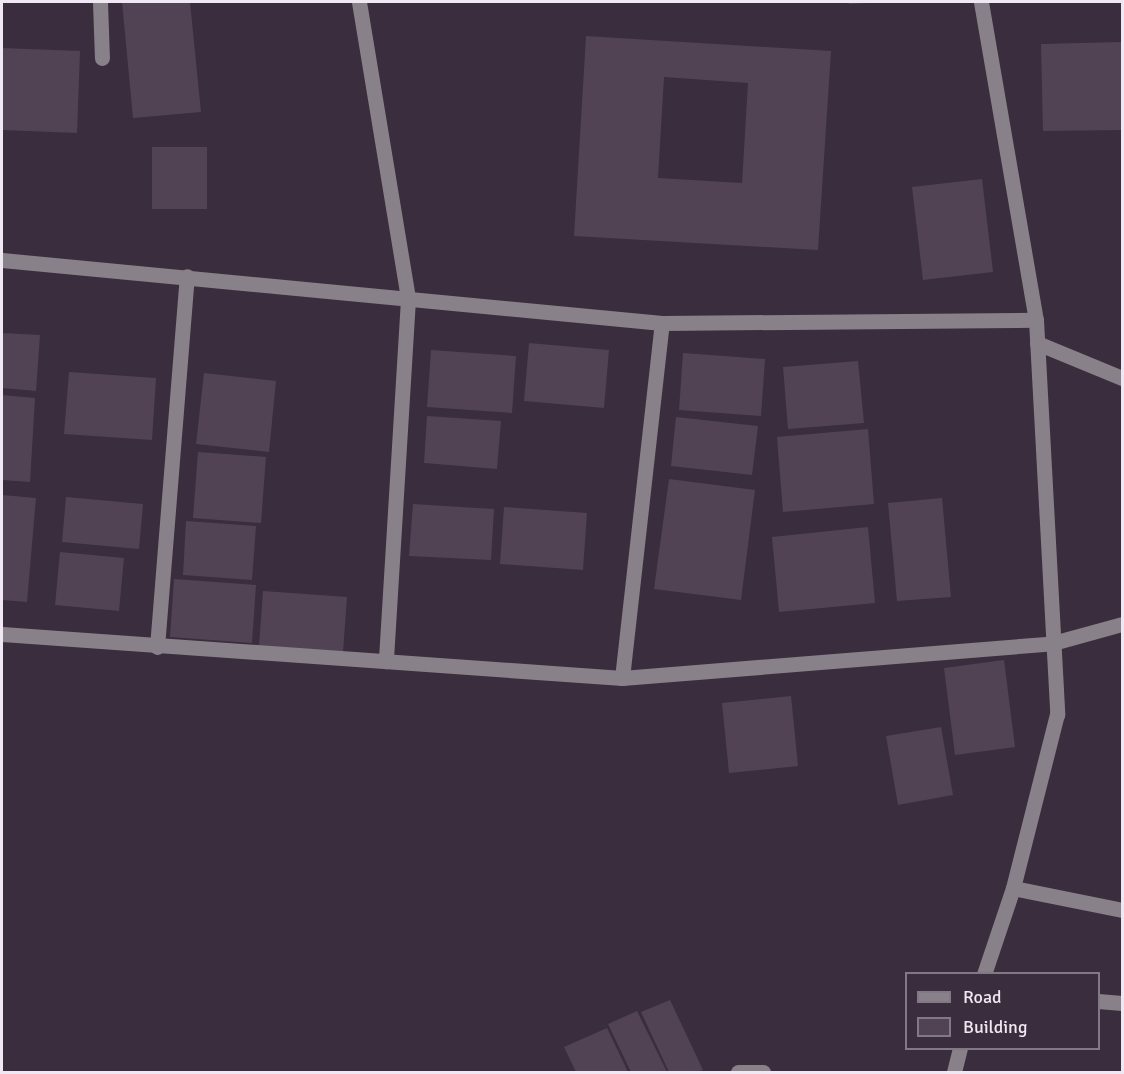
<!DOCTYPE html>
<style>
body{margin:0}
#map{position:relative;width:1124px;height:1074px;overflow:hidden;background:#3a2d3d;font-family:Signika,sans-serif}
div>[style]{position:absolute}
.building>*{inset:0;background:#514354}
.minor>*{height:15px;margin:-7.5px;padding:0 7.5px;transform-origin:7.5px;border-radius:7.5px;background:#888189}
span{translate:-50% -50%;white-space:nowrap;text-align:center;line-height:1.15;-webkit-text-stroke:4.5px #3a2d3d;paint-order:stroke}
.frame{position:absolute;inset:0;border:3px solid #f0e8f2;pointer-events:none}
.legend{position:absolute;left:905px;top:972px;width:195px;height:78px;box-sizing:border-box;background:#3a2d3d;border:2px solid #837885;margin:0;padding:8px 10px;list-style:none;font-size:18px;color:#f0e8f2}
.legend li{display:flex;align-items:center;gap:12px;height:30px}
.legend b{width:30px;border:2px solid #837885}
</style>
<div id="map">
<div class="building">
<div style="clip-path:polygon(122px 2px,190px 2px,201px 112px,133px 118px)"></div>
<div style="clip-path:polygon(849px 2px,868px 2px,868px 3px,849px 4px)"></div>
<div style="clip-path:polygon(evenodd,586px 36px,831px 51px,818px 250px,574px 236px,586px 36px,664px 77px,748px 83px,742px 183px,658px 178px,664px 77px)"></div>
<div style="clip-path:polygon(1122px 42px,1122px 130px,1043px 131px,1041px 44px)"></div>
<div style="clip-path:polygon(2px 48px,80px 51px,77px 133px,2px 130px)"></div>
<div style="clip-path:polygon(152px 147px,207px 147px,207px 209px,152px 209px)"></div>
<div style="clip-path:polygon(982px 179px,993px 272px,923px 280px,912px 187px)"></div>
<div style="clip-path:polygon(2px 333px,40px 335px,36px 391px,2px 388px)"></div>
<div style="clip-path:polygon(529px 343px,609px 350px,604px 408px,524px 401px)"></div>
<div style="clip-path:polygon(431px 350px,516px 356px,512px 413px,427px 407px)"></div>
<div style="clip-path:polygon(683px 353px,765px 359px,761px 416px,679px 410px)"></div>
<div style="clip-path:polygon(858px 361px,864px 423px,788px 429px,783px 367px)"></div>
<div style="clip-path:polygon(69px 372px,156px 378px,152px 440px,64px 434px)"></div>
<div style="clip-path:polygon(204px 373px,276px 381px,269px 452px,196px 444px)"></div>
<div style="clip-path:polygon(2px 395px,35px 398px,30px 482px,2px 480px)"></div>
<div style="clip-path:polygon(427px 416px,501px 421px,497px 469px,424px 463px)"></div>
<div style="clip-path:polygon(676px 417px,758px 426px,752px 475px,671px 466px)"></div>
<div style="clip-path:polygon(868px 429px,874px 504px,783px 512px,777px 437px)"></div>
<div style="clip-path:polygon(198px 452px,266px 457px,261px 523px,193px 518px)"></div>
<div style="clip-path:polygon(669px 479px,755px 490px,741px 600px,654px 589px)"></div>
<div style="clip-path:polygon(2px 495px,36px 498px,27px 602px,2px 600px)"></div>
<div style="clip-path:polygon(66px 497px,143px 504px,139px 549px,62px 542px)"></div>
<div style="clip-path:polygon(942px 498px,951px 597px,897px 601px,888px 503px)"></div>
<div style="clip-path:polygon(413px 504px,494px 509px,491px 560px,409px 556px)"></div>
<div style="clip-path:polygon(504px 507px,587px 513px,583px 570px,500px 564px)"></div>
<div style="clip-path:polygon(186px 521px,256px 526px,252px 580px,183px 575px)"></div>
<div style="clip-path:polygon(868px 527px,875px 603px,779px 612px,772px 537px)"></div>
<div style="clip-path:polygon(60px 552px,124px 558px,119px 611px,55px 605px)"></div>
<div style="clip-path:polygon(174px 579px,256px 585px,252px 643px,170px 637px)"></div>
<div style="clip-path:polygon(263px 591px,347px 597px,343px 652px,259px 646px)"></div>
<div style="clip-path:polygon(1004px 660px,1015px 747px,955px 755px,944px 668px)"></div>
<div style="clip-path:polygon(791px 696px,798px 766px,729px 773px,722px 703px)"></div>
<div style="clip-path:polygon(941px 727px,953px 795px,898px 805px,886px 736px)"></div>
<div style="clip-path:polygon(670px 1000px,703px 1070px,697px 1072px,669px 1072px,641px 1012px)"></div>
<div style="clip-path:polygon(637px 1011px,667px 1072px,631px 1072px,608px 1024px)"></div>
<div style="clip-path:polygon(607px 1028px,628px 1072px,576px 1072px,564px 1047px)"></div>
</div>
<div class="minor">
<div style="left:100px;top:2px;width:56px;rotate:88deg"></div>
<div style="left:359px;top:2px;width:301px;rotate:80.6deg"></div>
<div style="left:408px;top:299px;width:363px;rotate:93.5deg"></div>
<div style="left:981px;top:2px;width:323px;rotate:80.2deg"></div>
<div style="left:1036px;top:320px;width:395px;rotate:86.9deg"></div>
<div style="left:1057px;top:714px;width:179px;rotate:104.2deg"></div>
<div style="left:1013px;top:888px;width:91px;rotate:108.6deg"></div>
<div style="left:2px;top:260px;width:663px;rotate:5.45deg"></div>
<div style="left:662px;top:323px;width:374px;rotate:-0.5deg"></div>
<div style="left:1037px;top:343px;width:92px;rotate:22.4deg"></div>
<div style="left:2px;top:634px;width:622px;rotate:4.06deg"></div>
<div style="left:622px;top:678px;width:432px;rotate:-4.6deg"></div>
<div style="left:1053px;top:643px;width:72px;rotate:-15.4deg"></div>
<div style="left:157px;top:647px;width:372px;rotate:-85.4deg"></div>
<div style="left:622px;top:678px;width:357px;rotate:-83.6deg"></div>
<div style="left:1013px;top:888px;width:111px;rotate:11.4deg"></div>
<div style="left:1098px;top:1001px;width:24px;rotate:5deg"></div>
<div style="left:738px;top:1072px;width:25px"></div>
<div style="left:954px;top:1072px;width:25px;rotate:-76deg"></div>
</div>
<div class="frame"></div>
<ul class="legend">
<li><b style="height:8px;background:#888189"></b>Road</li>
<li><b style="height:16px;background:#514354"></b>Building</li>
</ul>
</div>
